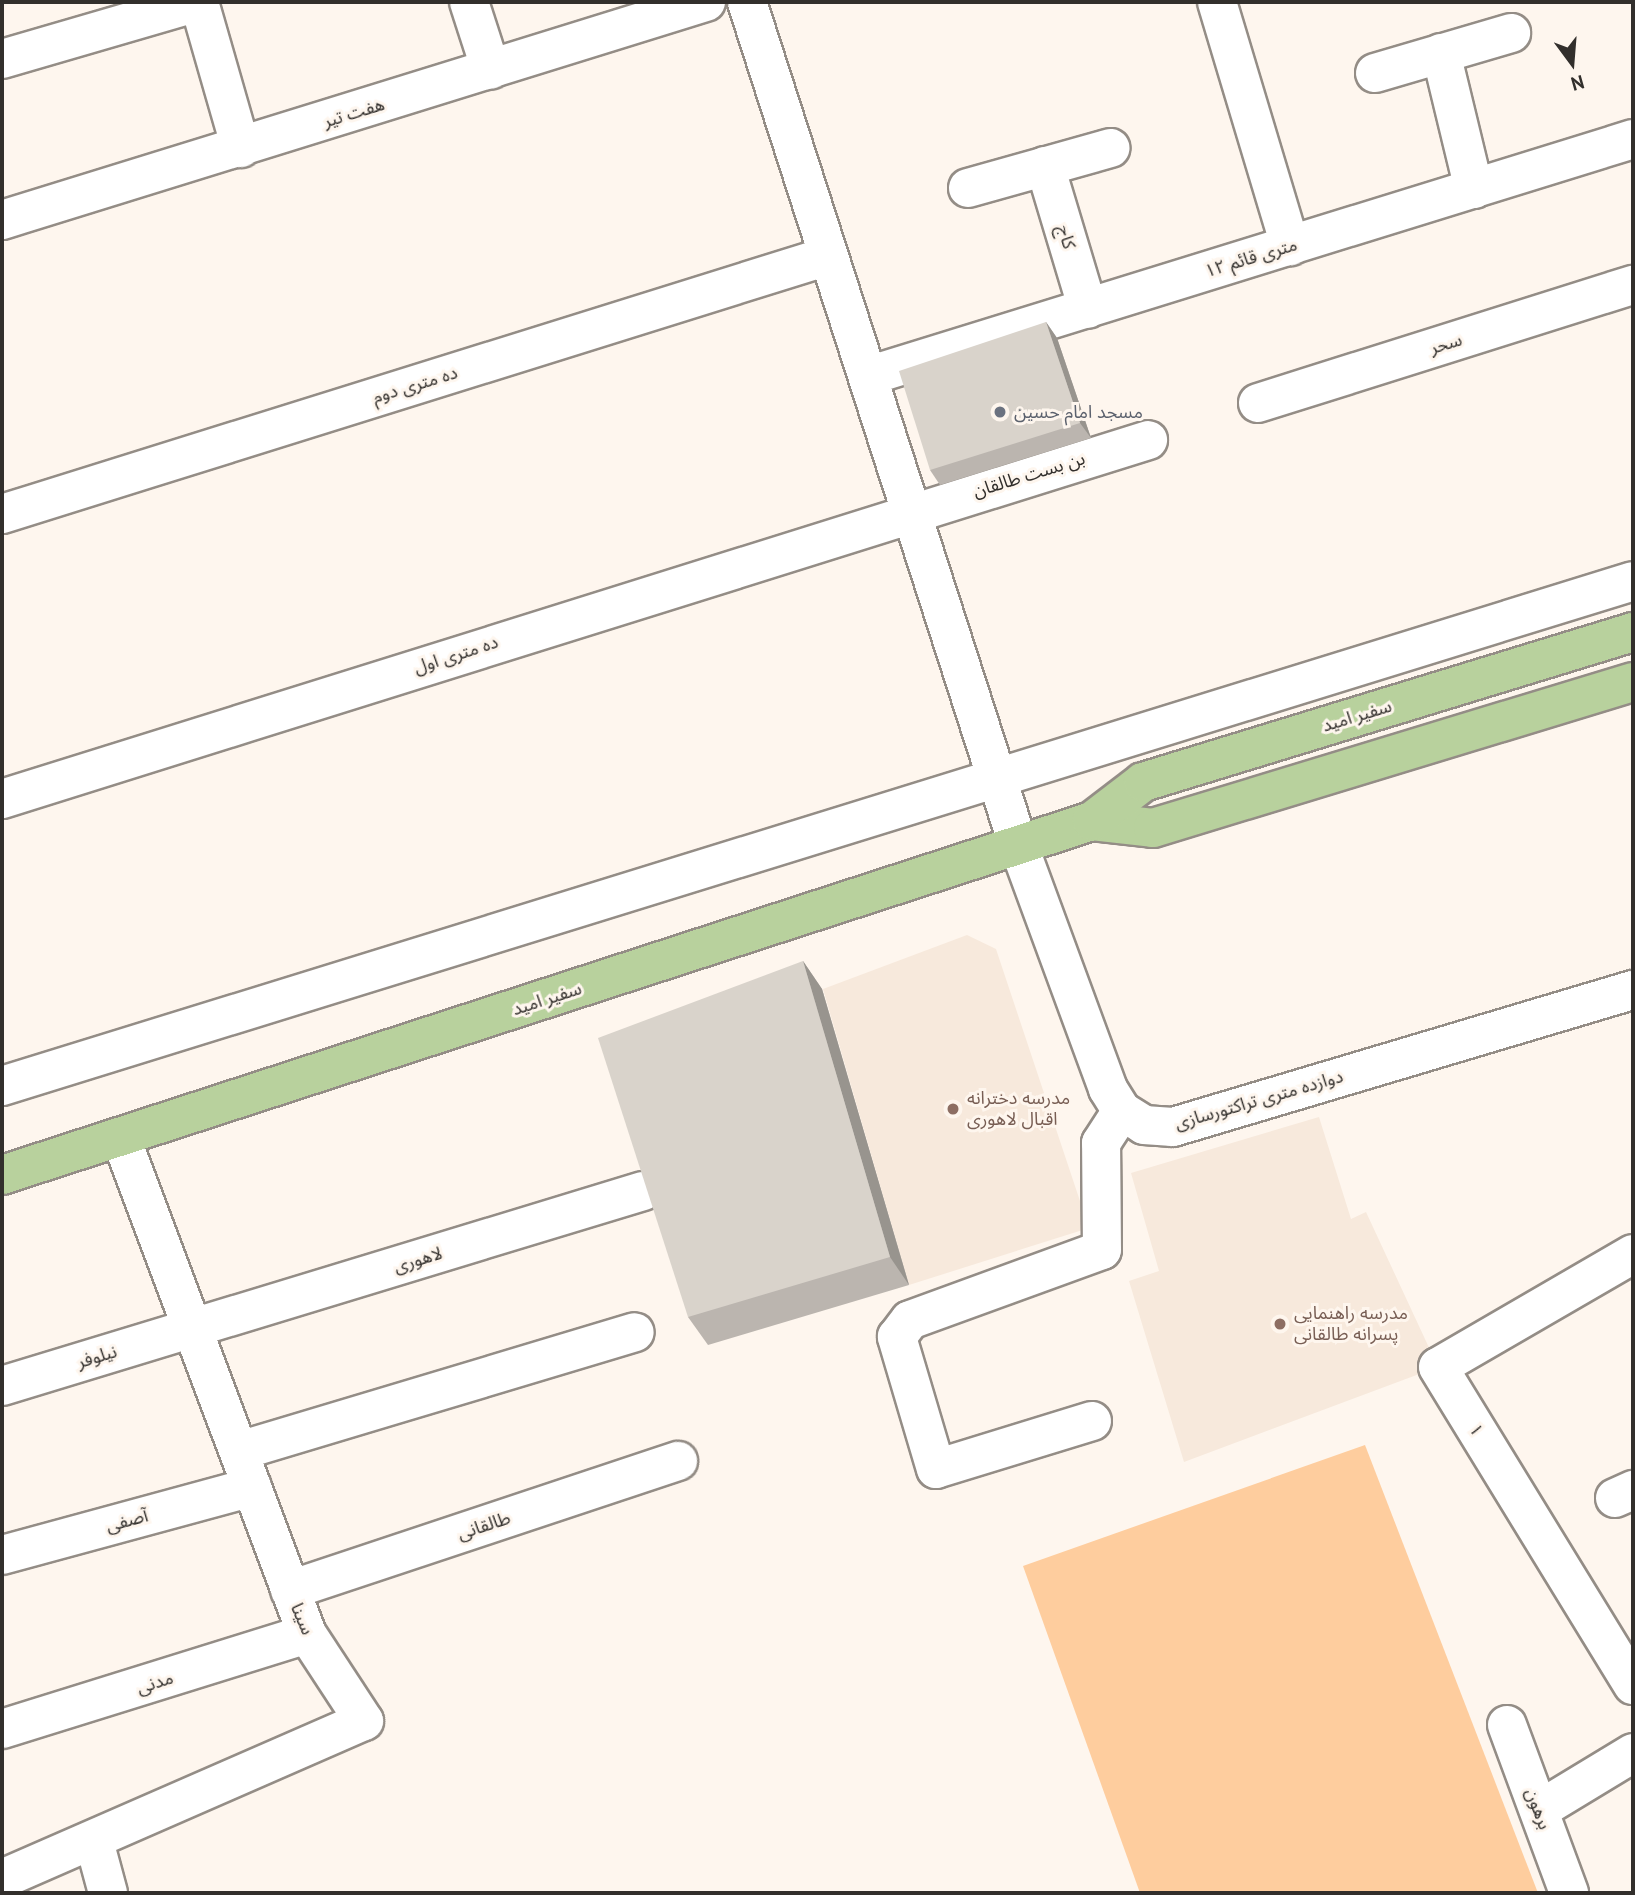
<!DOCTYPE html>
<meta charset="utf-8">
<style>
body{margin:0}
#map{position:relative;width:1635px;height:1895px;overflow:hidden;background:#fef6ee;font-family:"PT Sans","Noto Sans Arabic",sans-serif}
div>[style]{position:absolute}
.built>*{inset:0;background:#f7e9dc}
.green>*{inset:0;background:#fecd9e}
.roads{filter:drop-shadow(2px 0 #948d86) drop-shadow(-2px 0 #948d86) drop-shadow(0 2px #948d86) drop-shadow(0 -2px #948d86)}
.minor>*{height:38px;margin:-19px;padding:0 19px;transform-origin:19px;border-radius:19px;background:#fff}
.major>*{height:38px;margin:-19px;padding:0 19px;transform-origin:19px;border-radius:19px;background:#b8d19d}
.wall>*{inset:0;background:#bbb5af}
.shaded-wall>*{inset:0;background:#98948e}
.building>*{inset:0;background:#d9d3cb}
.dots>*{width:19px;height:19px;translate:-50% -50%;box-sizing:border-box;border:4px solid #fef6ee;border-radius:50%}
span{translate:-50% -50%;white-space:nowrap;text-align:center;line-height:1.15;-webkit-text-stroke:6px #fef6ee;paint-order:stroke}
.street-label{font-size:18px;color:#322f2c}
.worship-label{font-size:18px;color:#5b616d}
.left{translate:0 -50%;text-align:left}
.education-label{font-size:18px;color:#785e54}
.frame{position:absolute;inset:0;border:4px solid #322f2c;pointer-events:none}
.north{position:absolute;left:1537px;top:28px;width:70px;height:70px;-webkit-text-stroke:5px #fef6ee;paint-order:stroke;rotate:164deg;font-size:19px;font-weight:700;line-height:28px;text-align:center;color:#322f2c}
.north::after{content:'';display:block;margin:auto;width:24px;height:32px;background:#322f2c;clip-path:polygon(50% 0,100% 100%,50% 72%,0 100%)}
</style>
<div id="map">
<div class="built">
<div style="clip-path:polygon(967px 935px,996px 949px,1089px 1228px,909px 1285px,823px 989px)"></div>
<div style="clip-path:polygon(1319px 1117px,1351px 1219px,1366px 1212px,1438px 1367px,1184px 1462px,1129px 1281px,1159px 1271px,1131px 1173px)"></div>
</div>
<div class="green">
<div style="clip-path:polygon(1365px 1445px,1538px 1893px,1140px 1893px,1023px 1566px)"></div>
</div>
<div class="roads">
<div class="minor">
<div style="left:199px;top:2px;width:152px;rotate:74deg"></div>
<div style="left:469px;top:2px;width:71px;rotate:72.1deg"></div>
<div style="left:747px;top:2px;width:885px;rotate:72.16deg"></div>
<div style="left:1018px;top:844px;width:261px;rotate:69.8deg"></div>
<div style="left:1108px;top:1089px;width:26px;rotate:58deg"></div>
<div style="left:1122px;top:1111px;width:26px;rotate:32deg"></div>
<div style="left:1144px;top:1125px;width:29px;rotate:4deg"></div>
<div style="left:1173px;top:1127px;width:480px;rotate:-16.6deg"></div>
<div style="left:1217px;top:2px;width:255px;rotate:73.3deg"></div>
<div style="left:1441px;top:53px;width:140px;rotate:76.4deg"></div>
<div style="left:2px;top:59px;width:204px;rotate:-16.2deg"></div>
<div style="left:1375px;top:73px;width:142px;rotate:-16.4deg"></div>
<div style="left:1045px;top:166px;width:149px;rotate:73.3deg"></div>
<div style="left:968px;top:188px;width:148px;rotate:-15.7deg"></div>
<div style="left:2px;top:220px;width:737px;rotate:-17.21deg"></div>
<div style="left:868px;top:376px;width:801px;rotate:-17.21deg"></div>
<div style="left:1258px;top:403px;width:393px;rotate:-17.5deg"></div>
<div style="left:2px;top:514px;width:865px;rotate:-17.35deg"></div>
<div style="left:2px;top:799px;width:1201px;rotate:-17.39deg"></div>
<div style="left:2px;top:1086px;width:1707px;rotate:-17.2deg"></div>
<div style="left:1633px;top:1254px;width:225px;rotate:149.9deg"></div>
<div style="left:1438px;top:1367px;width:373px;rotate:58.5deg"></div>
<div style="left:2px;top:1386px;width:670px;rotate:-16.92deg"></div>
<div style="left:1092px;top:1421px;width:163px;rotate:162.9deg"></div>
<div style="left:936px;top:1469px;width:138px;rotate:-106.5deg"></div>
<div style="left:897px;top:1337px;width:21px;rotate:-53deg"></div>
<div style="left:910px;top:1320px;width:204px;rotate:-20deg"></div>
<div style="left:1102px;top:1250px;width:107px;rotate:-90.5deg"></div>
<div style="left:1101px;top:1143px;width:38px;rotate:-57deg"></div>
<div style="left:239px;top:1451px;width:413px;rotate:-16.7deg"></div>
<div style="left:1615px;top:1498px;width:20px;rotate:-24deg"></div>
<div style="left:2px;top:1555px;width:259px;rotate:-15.2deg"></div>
<div style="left:290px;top:1590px;width:409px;rotate:-18.4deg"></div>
<div style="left:1507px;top:1725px;width:179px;rotate:69.7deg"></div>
<div style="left:2px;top:1729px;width:319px;rotate:-17.3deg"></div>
<div style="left:1539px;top:1810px;width:110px;rotate:-31.2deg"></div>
<div style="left:94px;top:1841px;width:54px;rotate:74.9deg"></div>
<div style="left:2px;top:1879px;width:395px;rotate:-23.6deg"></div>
<div style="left:364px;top:1721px;width:104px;rotate:-123.2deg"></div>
<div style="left:307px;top:1634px;width:530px;rotate:-110.56deg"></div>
</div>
<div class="major">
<div style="left:1092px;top:821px;width:61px;rotate:6.5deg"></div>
<div style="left:1153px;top:828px;width:502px;rotate:-16.92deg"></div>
<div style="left:2px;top:1175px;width:1146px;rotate:-17.99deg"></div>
<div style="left:1092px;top:821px;width:64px;rotate:-37.4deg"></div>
<div style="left:1143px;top:782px;width:512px;rotate:-17.02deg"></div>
</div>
</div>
<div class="wall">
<div style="clip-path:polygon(1046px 322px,1057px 338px,1091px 438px,940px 485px,930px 470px)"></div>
<div style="clip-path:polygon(803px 961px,822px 989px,909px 1285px,708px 1345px,688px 1317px)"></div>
</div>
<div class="shaded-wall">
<div style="clip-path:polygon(1046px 322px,1057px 338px,1091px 438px,1080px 423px)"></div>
<div style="clip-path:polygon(803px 961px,822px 989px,909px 1285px,890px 1257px)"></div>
</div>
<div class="building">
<div style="clip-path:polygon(1046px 322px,1080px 423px,930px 470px,899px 371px)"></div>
<div style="clip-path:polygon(803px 961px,890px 1257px,688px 1317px,598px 1038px)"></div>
</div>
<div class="dots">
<div style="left:1000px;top:412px;background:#6b7280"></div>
<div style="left:953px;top:1109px;background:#8d6e63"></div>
<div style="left:1280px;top:1324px;background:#8d6e63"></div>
</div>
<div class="street-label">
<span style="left:354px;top:113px;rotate:-17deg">هفت تیر</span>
<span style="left:1066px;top:237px;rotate:73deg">کاج</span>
<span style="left:1251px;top:258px;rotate:-17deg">۱۲ متری قائم</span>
<span style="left:1446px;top:344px;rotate:-17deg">سحر</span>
<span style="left:415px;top:385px;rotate:-17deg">ده متری دوم</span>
<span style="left:1029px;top:475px;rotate:-17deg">بن بست طالقان</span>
<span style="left:456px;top:655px;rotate:-18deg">ده متری اول</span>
<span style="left:1357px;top:716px;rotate:-17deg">سفیر امید</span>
<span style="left:547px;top:999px;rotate:-18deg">سفیر امید</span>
<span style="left:1259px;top:1100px;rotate:-16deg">دوازده متری تراکتورسازی</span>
<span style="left:418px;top:1260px;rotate:-17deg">لاهوری</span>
<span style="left:97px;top:1357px;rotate:-17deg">نیلوفر</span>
<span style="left:1476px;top:1430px;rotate:58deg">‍۱</span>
<span style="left:127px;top:1521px;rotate:-15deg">آصفی</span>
<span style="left:484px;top:1526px;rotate:-18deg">طالقانی</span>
<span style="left:302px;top:1619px;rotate:67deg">سینا</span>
<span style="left:155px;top:1683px;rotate:-18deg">مدنی</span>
<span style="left:1538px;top:1809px;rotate:70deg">برهون</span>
</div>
<div class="worship-label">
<span class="left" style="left:1014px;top:412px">مسجد امام حسین</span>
</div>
<div class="education-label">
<span class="left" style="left:967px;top:1109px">مدرسه دخترانه<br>اقبال لاهوری</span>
<span class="left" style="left:1294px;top:1324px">مدرسه راهنمایی<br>پسرانه طالقانی</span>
</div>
<div class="frame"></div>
<div class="north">N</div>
</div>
